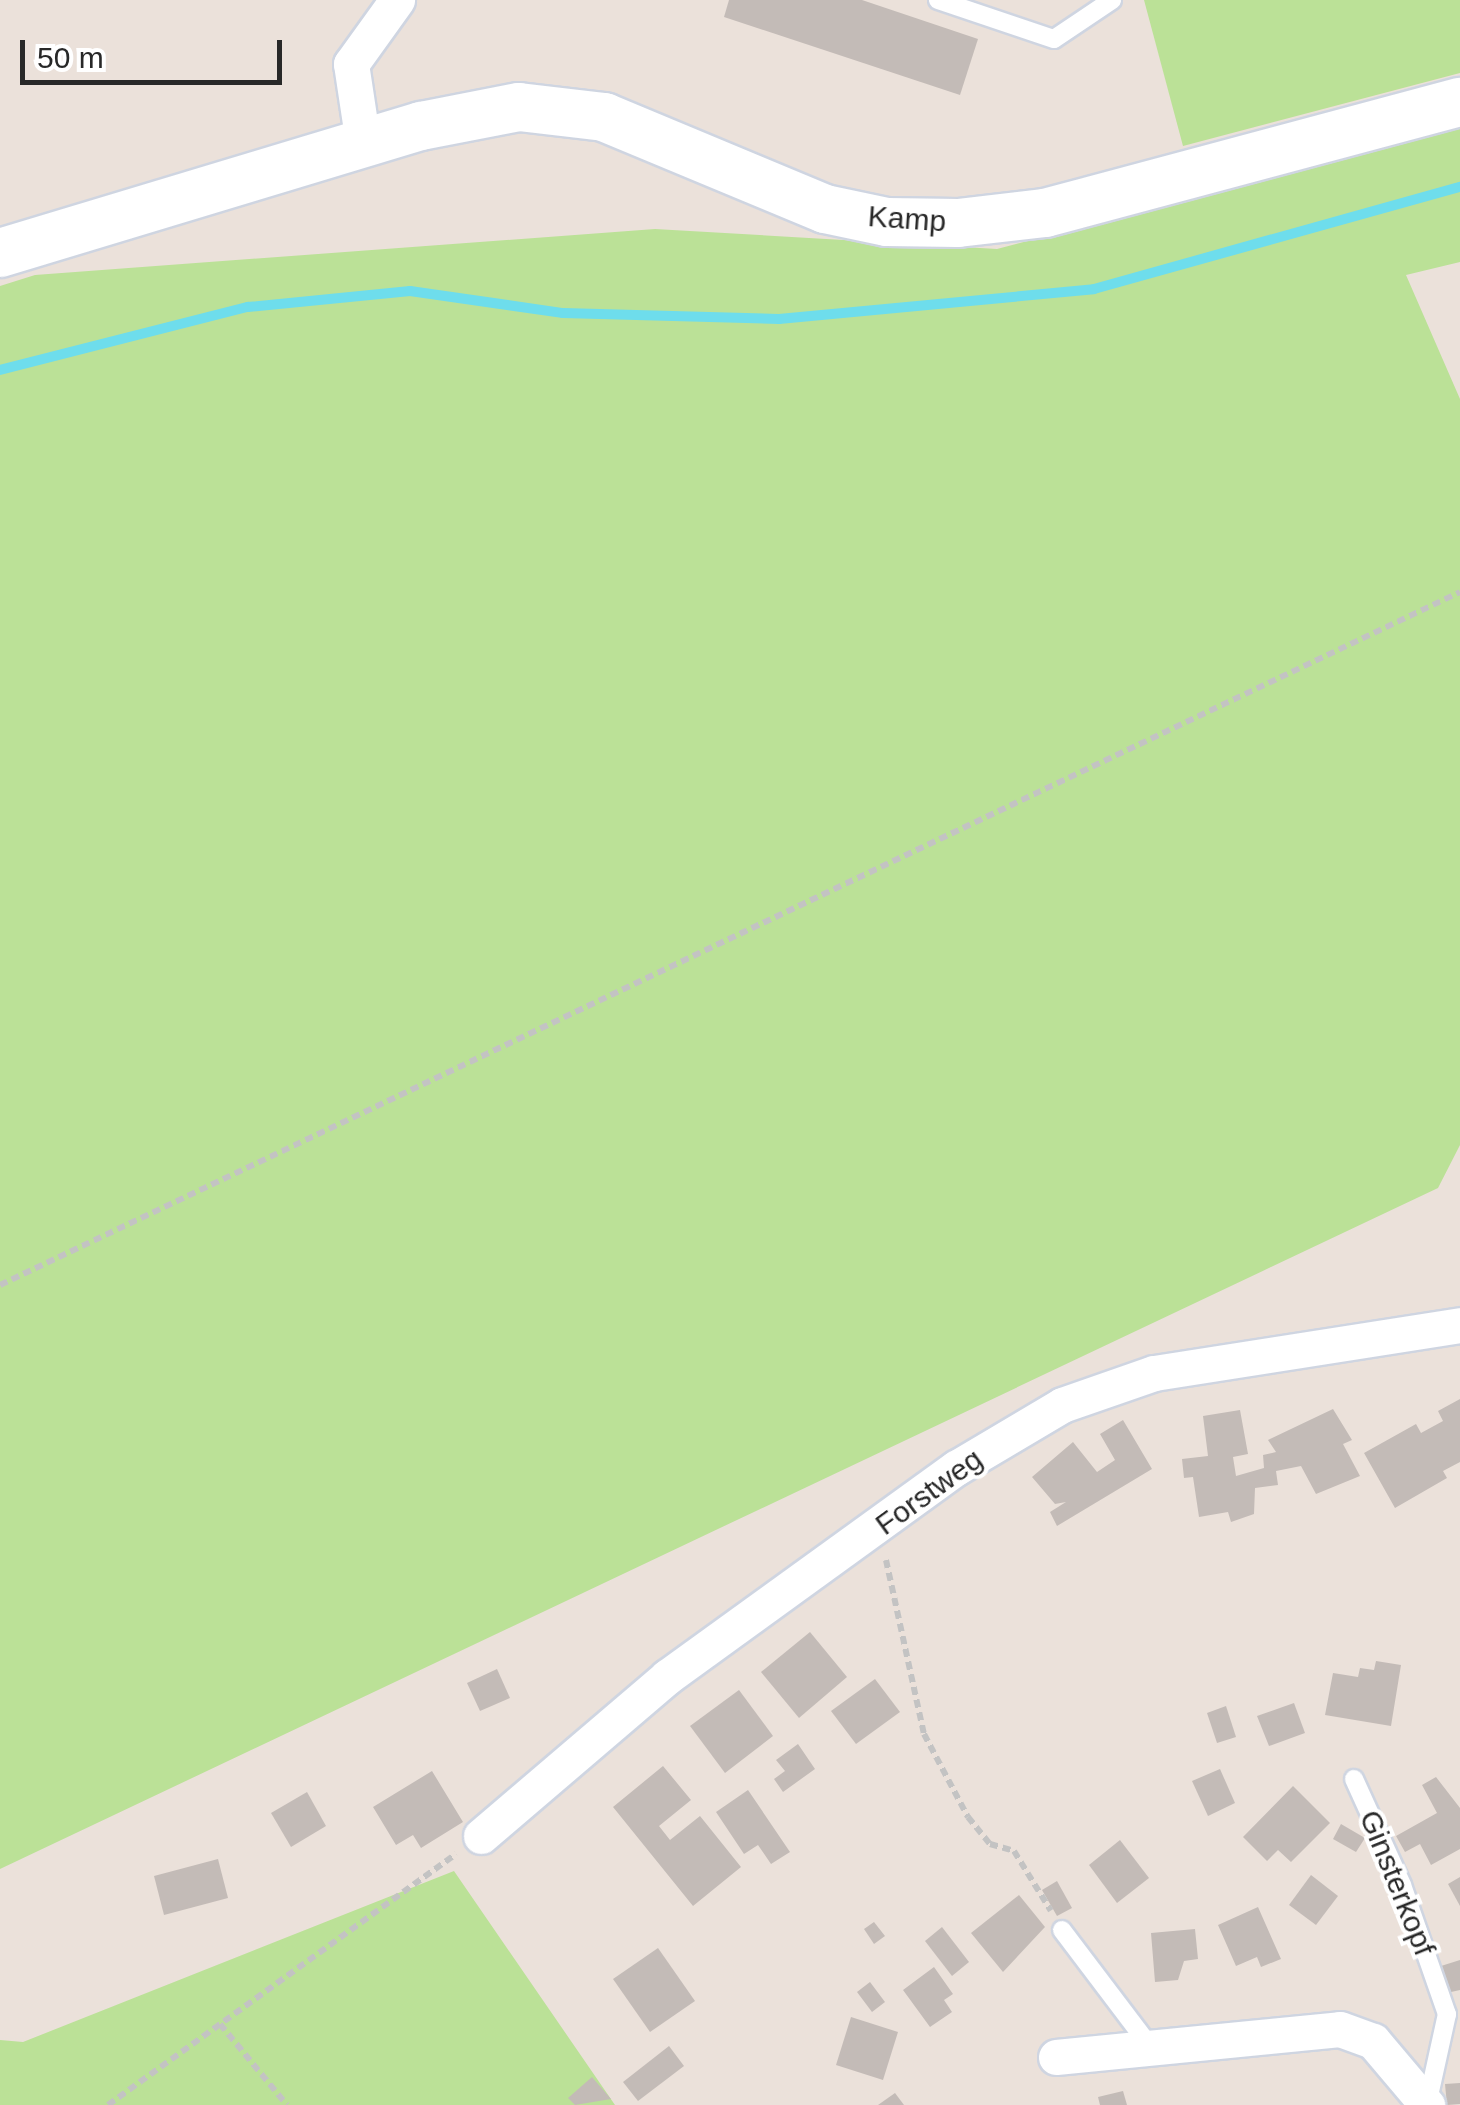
<!DOCTYPE html>
<style>
body{margin:0}
#map{position:relative;width:1460px;height:2105px;overflow:hidden;background:#ebe1da;font-family:Arial,sans-serif}
div>[style]{position:absolute}
.green>*{inset:0;background:#bbe197}
.stream>*{height:10px;margin:-5px;padding:0 5px;transform-origin:5px;border-radius:5px;background:#6eddec}
.building>*{inset:0;background:#c3bbb7}
.path>*{height:6px;margin-top:-3px;transform-origin:0;background:repeating-linear-gradient(90deg,#c3c3c3 0 8px,transparent 0 13px)}
.roads{filter:drop-shadow(2px 0 #cfd5e1) drop-shadow(-2px 0 #cfd5e1) drop-shadow(0 2px #cfd5e1) drop-shadow(0 -2px #cfd5e1)}
.lane>*{height:18px;margin:-9px;padding:0 9px;transform-origin:9px;border-radius:9px;background:#fff}
.street>*{height:35px;margin:-17.5px;padding:0 17.5px;transform-origin:17.5px;border-radius:17.5px;background:#fff}
.secondary>*{height:48px;margin:-24px;padding:0 24px;transform-origin:24px;border-radius:24px;background:#fff}
span{translate:-50% -50%;white-space:nowrap;text-align:center;line-height:1.15;-webkit-text-stroke:8px #fff;paint-order:stroke}
.street-label{font-size:30px;color:#282828}
.scale{position:absolute;left:20px;top:40px;width:262px;height:45px;box-sizing:border-box;border:5px solid #282828;border-top:0;padding-left:12px;font-size:30px;line-height:35px;white-space:nowrap;color:#282828;-webkit-text-stroke:8px #fff;paint-order:stroke}
</style>
<div id="map">
<div class="green">
<div style="clip-path:polygon(1144px 0,1460px 0,1460px 73px,1183px 146px)"></div>
<div style="clip-path:polygon(1460px 128px,1460px 262px,1406px 275px,1460px 399px,1460px 1145px,1438px 1188px,0 1869px,0 286px,35px 275px,655px 229px,997px 249px)"></div>
<div style="clip-path:polygon(454px 1871px,615px 2105px,0 2105px,0 2040px,23px 2042px)"></div>
</div>
<div class="stream">
<div style="left:0;top:370px;width:256px;rotate:-14.3deg"></div>
<div style="left:248px;top:307px;width:163px;rotate:-5.6deg"></div>
<div style="left:410px;top:291px;width:155px;rotate:8.2deg"></div>
<div style="left:563px;top:313px;width:216px;rotate:1.6deg"></div>
<div style="left:779px;top:319px;width:316px;rotate:-5.4deg"></div>
<div style="left:1094px;top:289px;width:380px;rotate:-15.6deg"></div>
</div>
<div class="building">
<div style="clip-path:polygon(729px 0,862px 0,978px 39px,960px 95px,724px 17px)"></div>
<div style="clip-path:polygon(1460px 1399px,1460px 1462px,1443px 1471px,1447px 1478px,1395px 1508px,1364px 1453px,1416px 1424px,1421px 1433px,1443px 1421px,1438px 1411px)"></div>
<div style="clip-path:polygon(1333px 1409px,1352px 1440px,1343px 1444px,1360px 1476px,1316px 1494px,1301px 1466px,1276px 1471px,1278px 1485px,1255px 1488px,1254px 1514px,1231px 1522px,1228px 1512px,1199px 1517px,1193px 1477px,1184px 1478px,1182px 1459px,1208px 1456px,1203px 1416px,1240px 1410px,1248px 1454px,1233px 1457px,1236px 1476px,1264px 1468px,1263px 1455px,1276px 1452px,1268px 1440px)"></div>
<div style="clip-path:polygon(1123px 1420px,1152px 1469px,1057px 1526px,1050px 1512px,1066px 1502px,1055px 1504px,1032px 1477px,1073px 1442px,1097px 1472px,1115px 1460px,1100px 1434px)"></div>
<div style="clip-path:polygon(810px 1632px,847px 1677px,799px 1718px,761px 1672px)"></div>
<div style="clip-path:polygon(1376px 1661px,1401px 1665px,1391px 1726px,1325px 1715px,1333px 1673px,1358px 1677px,1360px 1668px,1374px 1670px)"></div>
<div style="clip-path:polygon(497px 1669px,510px 1698px,480px 1711px,467px 1683px)"></div>
<div style="clip-path:polygon(875px 1679px,900px 1712px,856px 1744px,831px 1711px)"></div>
<div style="clip-path:polygon(739px 1690px,773px 1736px,725px 1773px,690px 1726px)"></div>
<div style="clip-path:polygon(1294px 1703px,1305px 1733px,1269px 1746px,1257px 1716px)"></div>
<div style="clip-path:polygon(1226px 1706px,1236px 1737px,1217px 1743px,1207px 1713px)"></div>
<div style="clip-path:polygon(798px 1744px,815px 1769px,783px 1792px,774px 1779px,785px 1771px,776px 1760px)"></div>
<div style="clip-path:polygon(663px 1766px,691px 1800px,659px 1826px,670px 1840px,700px 1816px,741px 1867px,693px 1906px,613px 1807px)"></div>
<div style="clip-path:polygon(1220px 1769px,1235px 1803px,1208px 1816px,1192px 1781px)"></div>
<div style="clip-path:polygon(432px 1771px,463px 1822px,421px 1848px,413px 1835px,396px 1845px,373px 1807px)"></div>
<div style="clip-path:polygon(1436px 1777px,1460px 1808px,1460px 1849px,1431px 1865px,1420px 1844px,1405px 1852px,1396px 1836px,1437px 1813px,1422px 1785px)"></div>
<div style="clip-path:polygon(1293px 1786px,1330px 1823px,1291px 1862px,1278px 1850px,1267px 1861px,1243px 1837px)"></div>
<div style="clip-path:polygon(748px 1790px,790px 1852px,771px 1864px,758px 1845px,744px 1854px,716px 1812px)"></div>
<div style="clip-path:polygon(307px 1792px,326px 1826px,291px 1847px,271px 1813px)"></div>
<div style="clip-path:polygon(1341px 1824px,1365px 1838px,1356px 1852px,1333px 1839px)"></div>
<div style="clip-path:polygon(1120px 1840px,1149px 1878px,1117px 1903px,1089px 1865px)"></div>
<div style="clip-path:polygon(218px 1859px,228px 1898px,164px 1915px,154px 1876px)"></div>
<div style="clip-path:polygon(1311px 1875px,1338px 1896px,1316px 1925px,1289px 1905px)"></div>
<div style="clip-path:polygon(1460px 1877px,1460px 1906px,1448px 1884px)"></div>
<div style="clip-path:polygon(1057px 1881px,1072px 1908px,1057px 1916px,1042px 1890px)"></div>
<div style="clip-path:polygon(1019px 1895px,1045px 1927px,1003px 1972px,971px 1933px)"></div>
<div style="clip-path:polygon(1258px 1907px,1281px 1959px,1261px 1967px,1257px 1957px,1236px 1966px,1218px 1925px)"></div>
<div style="clip-path:polygon(874px 1922px,885px 1936px,874px 1944px,864px 1929px)"></div>
<div style="clip-path:polygon(942px 1927px,969px 1962px,952px 1976px,925px 1941px)"></div>
<div style="clip-path:polygon(1195px 1929px,1198px 1959px,1184px 1961px,1178px 1980px,1155px 1982px,1151px 1933px)"></div>
<div style="clip-path:polygon(658px 1948px,695px 2001px,650px 2032px,613px 1979px)"></div>
<div style="clip-path:polygon(1460px 1960px,1460px 1990px,1451px 1992px,1441px 1966px)"></div>
<div style="clip-path:polygon(934px 1967px,953px 1994px,944px 2000px,952px 2012px,930px 2027px,903px 1990px)"></div>
<div style="clip-path:polygon(870px 1982px,885px 2002px,872px 2012px,857px 1992px)"></div>
<div style="clip-path:polygon(851px 2017px,898px 2032px,883px 2080px,836px 2065px)"></div>
<div style="clip-path:polygon(669px 2046px,684px 2066px,638px 2101px,623px 2082px)"></div>
<div style="clip-path:polygon(592px 2077px,611px 2099px,575px 2105px,568px 2098px)"></div>
<div style="clip-path:polygon(1460px 2083px,1460px 2104px,1447px 2105px,1445px 2084px)"></div>
<div style="clip-path:polygon(1123px 2091px,1127px 2105px,1100px 2105px,1098px 2097px)"></div>
<div style="clip-path:polygon(895px 2093px,904px 2105px,878px 2105px)"></div>
</div>
<div class="path">
<div style="left:0;top:1285px;width:1616px;rotate:-25.39deg"></div>
<div style="left:886px;top:1560px;width:178px;rotate:77.7deg"></div>
<div style="left:924px;top:1734px;width:94px;rotate:62.1deg"></div>
<div style="left:968px;top:1817px;width:35px;rotate:51deg"></div>
<div style="left:990px;top:1844px;width:25px;rotate:16deg"></div>
<div style="left:1014px;top:1851px;width:70px;rotate:58.3deg"></div>
<div style="left:220px;top:2024px;width:105px;rotate:50.4deg"></div>
<div style="left:108px;top:2105px;width:429px;rotate:-35.8deg"></div>
</div>
<div class="roads">
<div class="lane">
<div style="left:938px;top:0;width:122px;rotate:18.6deg"></div>
<div style="left:1054px;top:39px;width:70px;rotate:-33.9deg"></div>
<div style="left:1354px;top:1779px;width:116px;rotate:65.6deg"></div>
<div style="left:1402px;top:1885px;width:137px;rotate:70.8deg"></div>
<div style="left:1447px;top:2014px;width:93px;rotate:102.4deg"></div>
<div style="left:1062px;top:1930px;width:149px;rotate:52.9deg"></div>
</div>
<div class="street">
<div style="left:363px;top:143px;width:80px;rotate:-98.6deg"></div>
<div style="left:351px;top:64px;width:79px;rotate:-54.3deg"></div>
<div style="left:481px;top:1836px;width:245px;rotate:-40.5deg"></div>
<div style="left:667px;top:1677px;width:357px;rotate:-35.9deg"></div>
<div style="left:956px;top:1468px;width:123px;rotate:-30.7deg"></div>
<div style="left:1062px;top:1405px;width:97px;rotate:-19.2deg"></div>
<div style="left:1154px;top:1373px;width:310px;rotate:-8.9deg"></div>
<div style="left:1056px;top:2057px;width:285px;rotate:-5.6deg"></div>
<div style="left:1340px;top:2029px;width:35px;rotate:20deg"></div>
<div style="left:1373px;top:2041px;width:84px;rotate:49.8deg"></div>
</div>
<div class="secondary">
<div style="left:0;top:253px;width:440px;rotate:-16.8deg"></div>
<div style="left:421px;top:126px;width:100px;rotate:-11deg"></div>
<div style="left:519px;top:107px;width:86px;rotate:6.7deg"></div>
<div style="left:604px;top:117px;width:239px;rotate:22.6deg"></div>
<div style="left:825px;top:209px;width:63px;rotate:11.8deg"></div>
<div style="left:887px;top:222px;width:71px;rotate:0.8deg"></div>
<div style="left:958px;top:223px;width:88px;rotate:-6.6deg"></div>
<div style="left:1045px;top:213px;width:430px;rotate:-15deg"></div>
</div>
</div>
<div class="street-label">
<span style="left:907px;top:219px;rotate:4deg">Kamp</span>
<span style="left:929px;top:1492px;rotate:-36deg">Forstweg</span>
<span style="left:1397px;top:1883px;rotate:68deg">Ginsterkopf</span>
</div>
<div class="scale">50 m</div>
</div>
